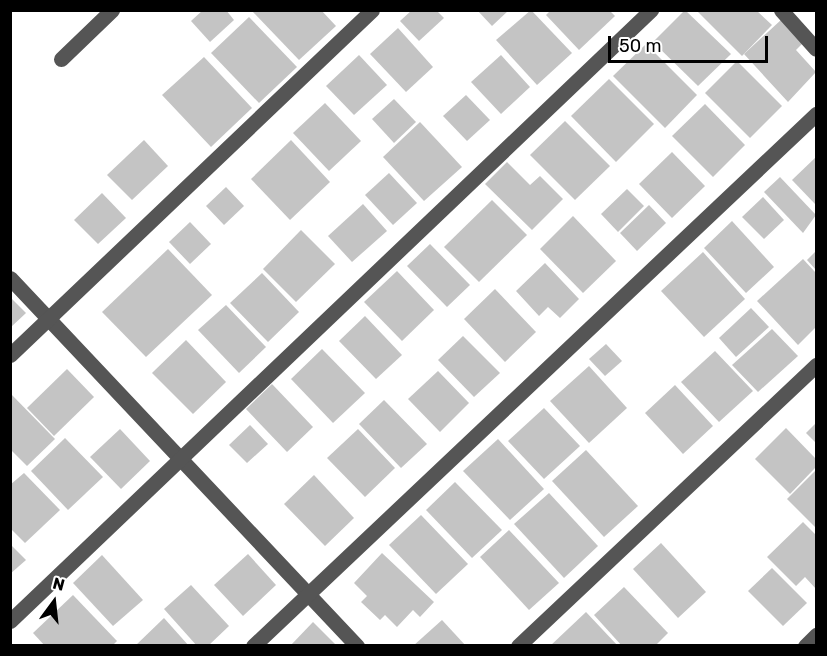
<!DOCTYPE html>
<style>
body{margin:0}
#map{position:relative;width:827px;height:656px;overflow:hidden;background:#fff;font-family:Rubik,sans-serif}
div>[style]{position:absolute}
.building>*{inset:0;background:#c4c4c4}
.minor>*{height:15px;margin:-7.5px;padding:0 7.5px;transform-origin:7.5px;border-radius:7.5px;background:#555}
span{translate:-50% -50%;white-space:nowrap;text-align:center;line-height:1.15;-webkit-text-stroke:4.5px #fff;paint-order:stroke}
.frame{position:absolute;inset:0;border:12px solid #000;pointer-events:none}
.north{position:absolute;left:24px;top:572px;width:60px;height:60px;-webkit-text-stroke:4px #fff;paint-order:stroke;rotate:15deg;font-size:16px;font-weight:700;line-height:24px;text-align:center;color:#000}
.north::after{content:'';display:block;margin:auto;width:21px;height:27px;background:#000;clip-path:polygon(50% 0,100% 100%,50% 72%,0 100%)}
.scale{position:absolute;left:608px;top:36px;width:160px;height:27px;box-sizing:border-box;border:3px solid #000;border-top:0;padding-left:8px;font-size:18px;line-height:21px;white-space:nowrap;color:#000;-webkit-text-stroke:4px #fff;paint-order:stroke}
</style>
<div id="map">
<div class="building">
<div style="clip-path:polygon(203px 10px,226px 10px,234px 20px,210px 42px,191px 21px)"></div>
<div style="clip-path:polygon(321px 10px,336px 26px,299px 60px,253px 12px)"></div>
<div style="clip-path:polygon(412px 10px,436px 10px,444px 18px,419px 41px,400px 21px)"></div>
<div style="clip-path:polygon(477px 10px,509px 10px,492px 26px)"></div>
<div style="clip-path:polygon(531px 10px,572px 53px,537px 85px,496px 40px)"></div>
<div style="clip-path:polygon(551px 10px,609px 10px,615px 16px,579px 50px,546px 15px)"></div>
<div style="clip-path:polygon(685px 10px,731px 54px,698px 86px,653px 42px)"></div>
<div style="clip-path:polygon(696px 10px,756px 10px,772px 25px,742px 56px)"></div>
<div style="clip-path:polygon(249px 17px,297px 67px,259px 103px,211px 53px)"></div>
<div style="clip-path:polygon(782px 19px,804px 42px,796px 50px,816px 72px,788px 102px,744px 54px)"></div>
<div style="clip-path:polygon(398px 28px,433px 67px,406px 92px,370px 54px)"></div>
<div style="clip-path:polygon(646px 44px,697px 95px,665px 128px,613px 76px)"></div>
<div style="clip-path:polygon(359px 55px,387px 85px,354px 115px,326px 86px)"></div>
<div style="clip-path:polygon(501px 55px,530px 87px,501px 114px,471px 82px)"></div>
<div style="clip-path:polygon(204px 57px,252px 108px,211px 147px,162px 95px)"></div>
<div style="clip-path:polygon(737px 61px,782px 106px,750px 138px,705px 93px)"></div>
<div style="clip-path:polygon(609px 79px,654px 124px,616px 162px,571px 116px)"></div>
<div style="clip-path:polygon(466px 95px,490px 120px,467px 141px,443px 116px)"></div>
<div style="clip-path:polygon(394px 99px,416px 122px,394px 143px,372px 119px)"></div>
<div style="clip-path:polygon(325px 103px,361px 141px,329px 171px,293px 133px)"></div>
<div style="clip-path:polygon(705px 104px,745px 145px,713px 177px,672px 136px)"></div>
<div style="clip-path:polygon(565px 121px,610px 166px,575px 200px,530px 155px)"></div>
<div style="clip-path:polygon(420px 122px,462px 167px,424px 201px,383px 157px)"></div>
<div style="clip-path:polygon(144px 140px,168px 166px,132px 200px,107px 175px)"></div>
<div style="clip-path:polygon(291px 140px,330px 182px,290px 220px,251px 179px)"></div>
<div style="clip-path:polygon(672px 152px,705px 186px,672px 218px,639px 184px)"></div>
<div style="clip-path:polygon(816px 157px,816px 205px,792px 180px)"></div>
<div style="clip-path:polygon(507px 162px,530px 185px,540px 176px,563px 199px,532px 230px,485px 184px)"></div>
<div style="clip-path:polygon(389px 173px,417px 203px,393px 225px,365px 195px)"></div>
<div style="clip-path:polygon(780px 177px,816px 215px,803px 233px,764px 192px)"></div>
<div style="clip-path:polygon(226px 187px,244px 206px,224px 225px,206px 206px)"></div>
<div style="clip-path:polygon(627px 189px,644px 206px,618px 232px,601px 214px)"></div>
<div style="clip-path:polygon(102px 193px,126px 218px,98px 244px,74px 220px)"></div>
<div style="clip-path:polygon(763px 197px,784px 220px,764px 239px,742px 217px)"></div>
<div style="clip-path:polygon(492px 200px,527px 235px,479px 282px,444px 247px)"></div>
<div style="clip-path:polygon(363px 204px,387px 231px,352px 262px,328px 236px)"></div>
<div style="clip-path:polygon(649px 205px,666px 223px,637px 251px,620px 233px)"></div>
<div style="clip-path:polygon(573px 216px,616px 261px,583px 293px,540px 249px)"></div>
<div style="clip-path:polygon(732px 221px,774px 267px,746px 293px,704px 248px)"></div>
<div style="clip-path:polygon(190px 222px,211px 244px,190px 264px,169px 242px)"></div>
<div style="clip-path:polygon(301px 230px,335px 264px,296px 302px,263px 269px)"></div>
<div style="clip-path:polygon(430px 244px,470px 285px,447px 307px,407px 266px)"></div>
<div style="clip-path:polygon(168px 249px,212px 295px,146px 357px,102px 312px)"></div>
<div style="clip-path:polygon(816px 251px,816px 270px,807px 260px)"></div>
<div style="clip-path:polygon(703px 252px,745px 299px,704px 337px,661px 291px)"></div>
<div style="clip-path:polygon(803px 259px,816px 273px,816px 327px,798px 345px,757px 301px)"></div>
<div style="clip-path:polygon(545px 263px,579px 299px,560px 318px,548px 307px,539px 316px,516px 291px)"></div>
<div style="clip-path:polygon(397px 271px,434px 310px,402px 341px,364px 302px)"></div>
<div style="clip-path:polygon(262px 273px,299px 312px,268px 342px,230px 303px)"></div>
<div style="clip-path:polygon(495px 289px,536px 332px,505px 362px,464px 319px)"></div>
<div style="clip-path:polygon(10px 297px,26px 313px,10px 328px)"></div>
<div style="clip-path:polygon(226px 305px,266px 347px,239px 373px,198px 330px)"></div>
<div style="clip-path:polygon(751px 308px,769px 327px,736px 357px,719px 338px)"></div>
<div style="clip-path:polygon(365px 316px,402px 355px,376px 379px,339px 341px)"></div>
<div style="clip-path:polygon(772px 329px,798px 356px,758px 392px,732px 365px)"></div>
<div style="clip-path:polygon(463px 336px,500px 373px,474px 397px,438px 360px)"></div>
<div style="clip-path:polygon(186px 340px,226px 382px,193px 414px,152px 373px)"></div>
<div style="clip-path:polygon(606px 344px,622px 361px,605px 376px,589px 359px)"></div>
<div style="clip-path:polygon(322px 349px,365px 393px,333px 423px,291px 379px)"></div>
<div style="clip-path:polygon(715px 351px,753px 391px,719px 422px,681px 382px)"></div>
<div style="clip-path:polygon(589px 366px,627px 408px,589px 443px,550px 401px)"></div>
<div style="clip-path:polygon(67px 369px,94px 397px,54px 436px,27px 408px)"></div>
<div style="clip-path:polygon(438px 371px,469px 403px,440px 432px,408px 399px)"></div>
<div style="clip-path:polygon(272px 384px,313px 427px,287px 452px,246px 409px)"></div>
<div style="clip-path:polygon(675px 385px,713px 426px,683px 454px,645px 413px)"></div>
<div style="clip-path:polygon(10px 393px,55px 439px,27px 466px,10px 449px)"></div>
<div style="clip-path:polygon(384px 400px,427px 444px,401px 468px,359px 424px)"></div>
<div style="clip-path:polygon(544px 408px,580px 446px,544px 479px,508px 441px)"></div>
<div style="clip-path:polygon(816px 423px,816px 443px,806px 433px)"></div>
<div style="clip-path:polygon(250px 425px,268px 444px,247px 463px,229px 445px)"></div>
<div style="clip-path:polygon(786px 428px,816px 459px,816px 467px,790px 494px,755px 459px)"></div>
<div style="clip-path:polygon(120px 429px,150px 461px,121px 489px,90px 457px)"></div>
<div style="clip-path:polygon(358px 429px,395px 468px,365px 497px,327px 458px)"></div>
<div style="clip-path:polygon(65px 438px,103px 477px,68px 510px,31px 471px)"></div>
<div style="clip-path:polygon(498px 439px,544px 489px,510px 520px,463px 471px)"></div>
<div style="clip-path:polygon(586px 450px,638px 506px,604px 537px,552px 481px)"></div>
<div style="clip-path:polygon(816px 470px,816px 528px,787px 499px)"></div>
<div style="clip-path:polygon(24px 473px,60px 510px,25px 543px,10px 528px,10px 485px)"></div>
<div style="clip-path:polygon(314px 475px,354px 518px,325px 546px,284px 504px)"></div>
<div style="clip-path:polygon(455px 482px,502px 530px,472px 558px,426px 510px)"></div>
<div style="clip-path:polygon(549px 493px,598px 546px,564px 578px,514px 524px)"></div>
<div style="clip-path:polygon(421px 515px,468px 564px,436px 594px,389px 545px)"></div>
<div style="clip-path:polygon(803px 522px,816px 535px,816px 589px,805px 577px,796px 586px,767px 557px)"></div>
<div style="clip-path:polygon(509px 530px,559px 583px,529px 610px,480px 557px)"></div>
<div style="clip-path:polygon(661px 543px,706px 592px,678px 618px,633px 569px)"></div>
<div style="clip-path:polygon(10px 544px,26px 560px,10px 574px)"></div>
<div style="clip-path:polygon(382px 553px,434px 602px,420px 617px,413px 610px,397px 627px,385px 615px,380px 620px,361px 602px,367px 596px,354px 583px)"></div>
<div style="clip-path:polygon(248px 554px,276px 585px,243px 616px,214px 585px)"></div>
<div style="clip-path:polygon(102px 555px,143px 600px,113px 626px,73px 583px)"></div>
<div style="clip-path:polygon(772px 568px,807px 603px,783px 626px,748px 591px)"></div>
<div style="clip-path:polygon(191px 585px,229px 626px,208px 646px,197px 646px,164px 609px)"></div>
<div style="clip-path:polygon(624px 587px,668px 633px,655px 646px,622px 646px,594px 615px)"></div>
<div style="clip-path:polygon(73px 595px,117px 641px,112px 646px,45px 646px,33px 633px)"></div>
<div style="clip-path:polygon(586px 612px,618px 646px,550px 646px)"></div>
<div style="clip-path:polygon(164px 618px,189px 646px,135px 646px)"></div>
<div style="clip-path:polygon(442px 620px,466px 646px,413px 646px)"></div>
<div style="clip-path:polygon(313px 622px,337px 646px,290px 646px)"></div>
</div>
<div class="minor">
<div style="left:781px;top:10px;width:52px;rotate:48.1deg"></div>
<div style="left:61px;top:59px;width:71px;rotate:-43.9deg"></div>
<div style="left:10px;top:278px;width:506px;rotate:46.68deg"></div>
<div style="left:10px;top:355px;width:500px;rotate:-43.62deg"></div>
<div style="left:10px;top:621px;width:886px;rotate:-43.63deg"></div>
<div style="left:253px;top:646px;width:775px;rotate:-43.38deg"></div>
<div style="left:518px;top:646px;width:410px;rotate:-43.3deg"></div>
<div style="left:805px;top:646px;width:16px;rotate:-45deg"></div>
</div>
<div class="frame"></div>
<div class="north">N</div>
<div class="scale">50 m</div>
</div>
